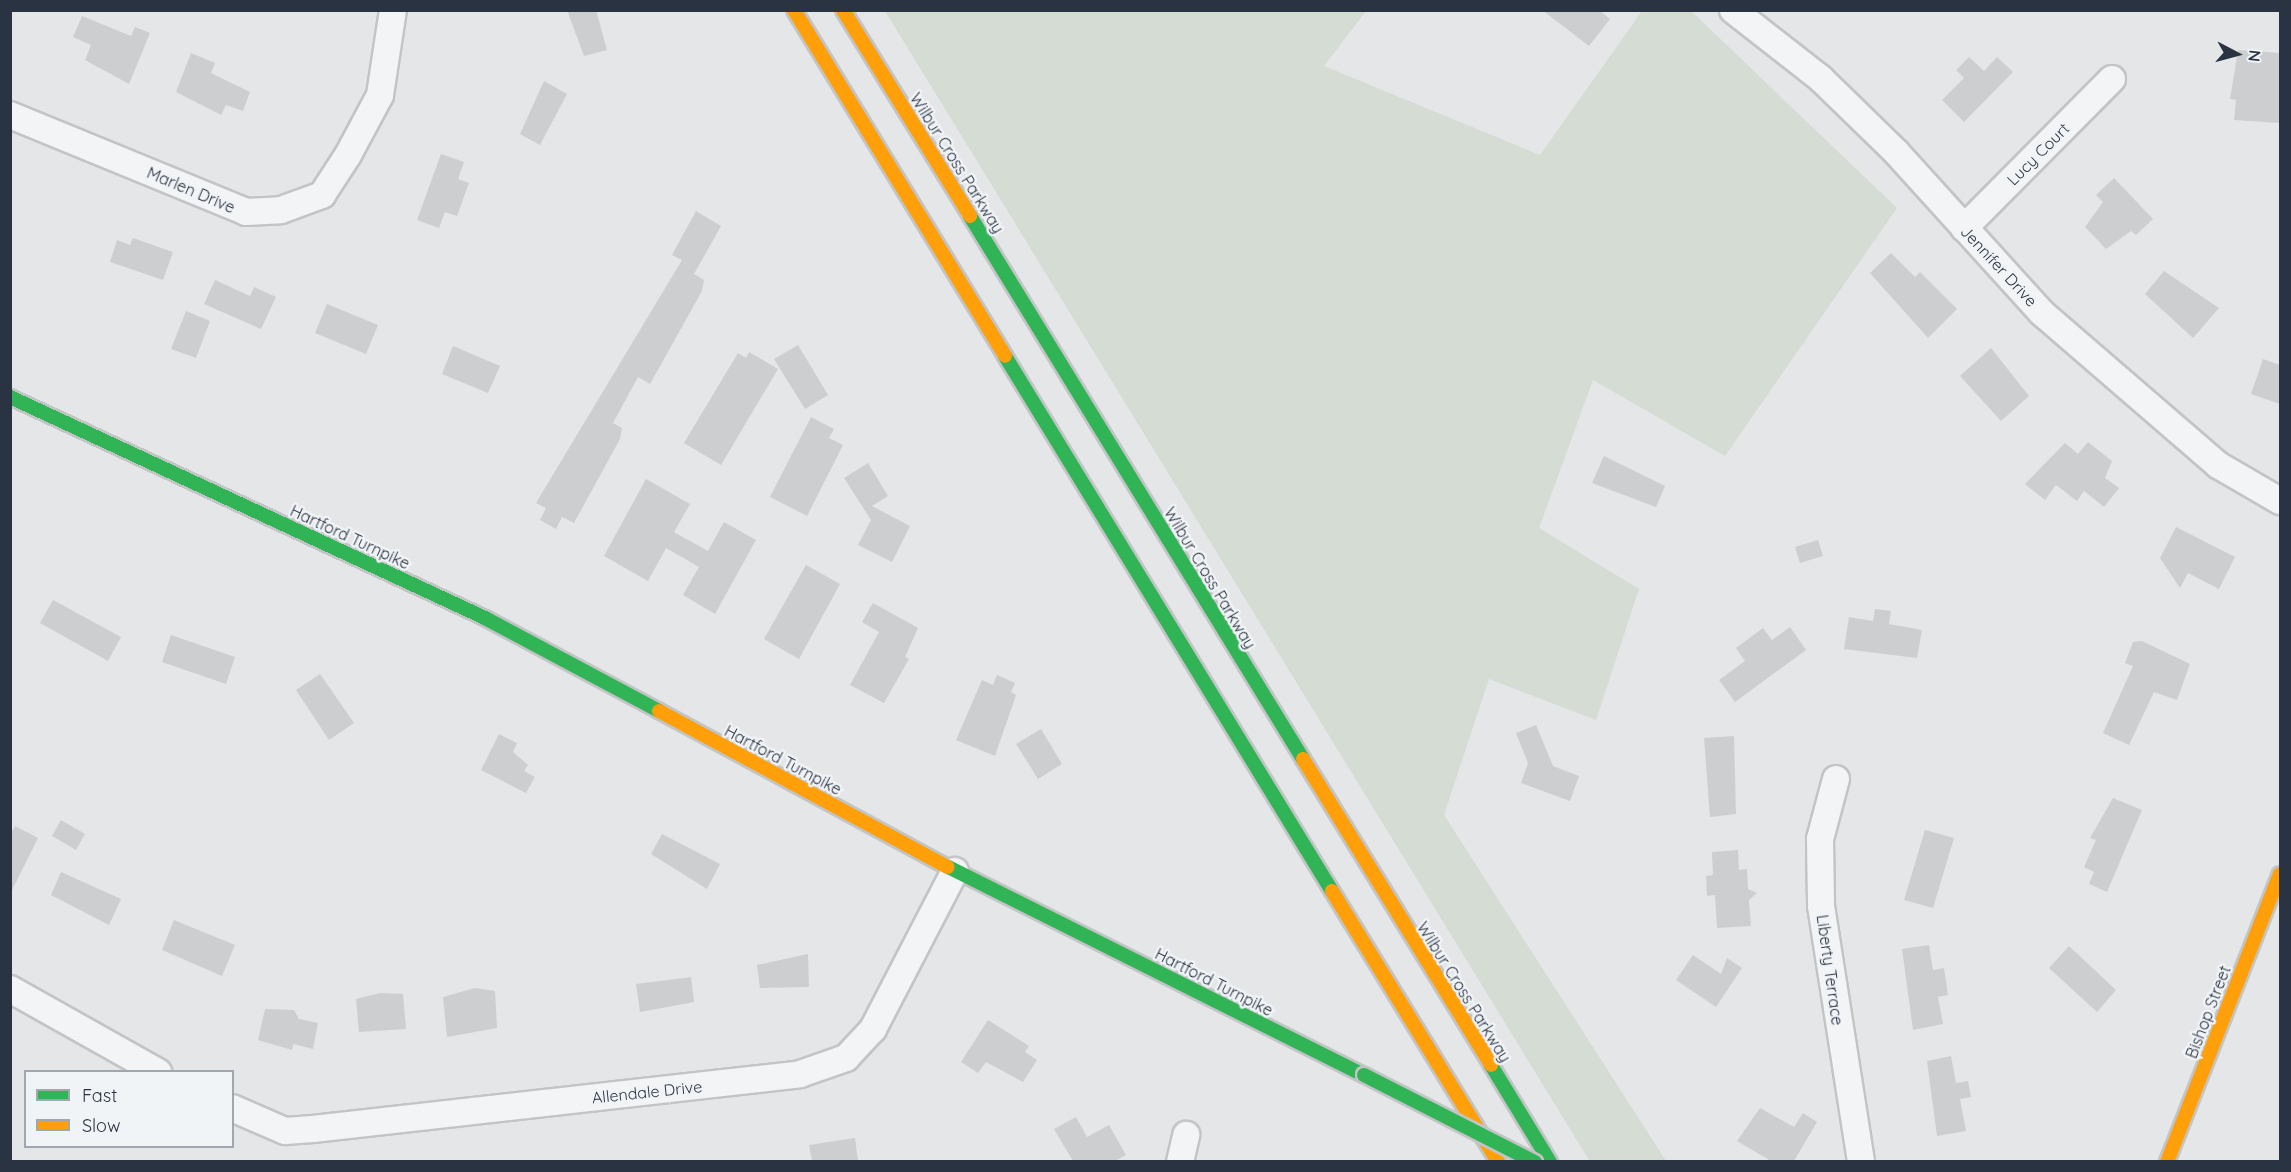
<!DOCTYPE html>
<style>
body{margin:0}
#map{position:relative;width:2291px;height:1172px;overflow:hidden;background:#e4e6e8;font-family:Quicksand,sans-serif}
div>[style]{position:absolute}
.green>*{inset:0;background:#d4dcd4}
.building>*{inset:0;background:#ccced0}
.roads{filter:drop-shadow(2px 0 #c2c4c6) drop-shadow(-2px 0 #c2c4c6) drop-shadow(0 2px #c2c4c6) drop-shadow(0 -2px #c2c4c6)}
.street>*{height:26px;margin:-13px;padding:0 13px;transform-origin:13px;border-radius:13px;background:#f2f4f5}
.fast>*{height:14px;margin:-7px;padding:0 7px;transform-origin:7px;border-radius:7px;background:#30b455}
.slow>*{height:14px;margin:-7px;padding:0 7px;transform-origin:7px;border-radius:7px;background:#ff9f0a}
.bridges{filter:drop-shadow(2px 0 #c2c4c6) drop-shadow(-2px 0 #c2c4c6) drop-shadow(0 2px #c2c4c6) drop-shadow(0 -2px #c2c4c6)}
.fast-bridge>*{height:14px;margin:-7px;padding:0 7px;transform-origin:7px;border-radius:7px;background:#30b455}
span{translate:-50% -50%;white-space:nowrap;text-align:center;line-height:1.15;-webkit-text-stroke:5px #f1f4f7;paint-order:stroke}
.street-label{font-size:16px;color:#2a3342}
.frame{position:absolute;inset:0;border:12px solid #2a3342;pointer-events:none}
.legend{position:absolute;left:24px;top:1070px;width:210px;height:78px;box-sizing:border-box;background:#f1f4f7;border:2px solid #a1a7af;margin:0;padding:8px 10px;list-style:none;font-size:18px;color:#2a3342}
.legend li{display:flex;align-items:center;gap:12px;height:30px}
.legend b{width:30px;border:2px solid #a1a7af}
.north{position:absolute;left:2207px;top:24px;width:60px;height:60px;-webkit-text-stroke:4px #f1f4f7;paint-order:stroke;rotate:96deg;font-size:16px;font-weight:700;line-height:24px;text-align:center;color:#2a3342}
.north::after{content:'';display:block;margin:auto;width:21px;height:27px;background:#2a3342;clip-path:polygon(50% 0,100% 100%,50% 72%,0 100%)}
</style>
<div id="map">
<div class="green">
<div style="clip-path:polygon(885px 11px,1366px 11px,1324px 66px,1540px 155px,1642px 11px,1691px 11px,1897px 208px,1725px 456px,1593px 380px,1539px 528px,1639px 589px,1596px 720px,1489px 679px,1444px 815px,1666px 1161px,1589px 1160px)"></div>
</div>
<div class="building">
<div style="clip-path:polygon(567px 10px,596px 10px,607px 50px,584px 56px)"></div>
<div style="clip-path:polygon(1542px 10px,1599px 10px,1610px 19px,1589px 46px)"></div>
<div style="clip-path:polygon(82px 16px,131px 36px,135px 27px,150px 33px,129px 84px,85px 60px,91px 45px,73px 37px)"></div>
<div style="clip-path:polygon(2238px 50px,2280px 53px,2280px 123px,2234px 120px,2236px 100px,2230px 99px)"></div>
<div style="clip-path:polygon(191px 53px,215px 63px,211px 73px,250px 92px,243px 111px,226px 105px,221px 115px,176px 92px)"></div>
<div style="clip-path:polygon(1969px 57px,1984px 71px,1997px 57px,2013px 72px,1964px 122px,1942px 100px,1964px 78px,1956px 70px)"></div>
<div style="clip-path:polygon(544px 81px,567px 94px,540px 145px,520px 134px)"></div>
<div style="clip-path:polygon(441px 154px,464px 162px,458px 179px,469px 183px,457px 216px,445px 212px,439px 228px,417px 220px)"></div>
<div style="clip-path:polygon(2114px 178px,2153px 219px,2136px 235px,2131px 231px,2106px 249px,2085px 227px,2103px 202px,2096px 195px)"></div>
<div style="clip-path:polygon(696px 211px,721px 226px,694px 274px,704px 280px,702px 291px,650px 384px,638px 377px,613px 423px,622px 428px,620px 439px,574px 523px,562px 517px,556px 529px,540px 520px,546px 508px,536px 503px,682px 260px,672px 255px)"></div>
<div style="clip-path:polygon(133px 238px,173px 252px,163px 280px,110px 262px,117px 240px,130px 245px)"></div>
<div style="clip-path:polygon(1891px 253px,1915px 277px,1920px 272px,1957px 309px,1928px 338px,1870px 273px)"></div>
<div style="clip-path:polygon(2164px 271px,2219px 308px,2193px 338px,2145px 294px)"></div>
<div style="clip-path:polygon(215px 280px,250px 296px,254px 287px,276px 297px,261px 329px,204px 304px)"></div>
<div style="clip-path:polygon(327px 304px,378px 325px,366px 354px,315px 333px)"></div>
<div style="clip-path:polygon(186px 311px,210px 321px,196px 358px,171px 349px)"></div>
<div style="clip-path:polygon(798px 345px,828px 395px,805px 409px,774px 359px)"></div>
<div style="clip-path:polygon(453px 346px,500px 366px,488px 393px,442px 374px)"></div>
<div style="clip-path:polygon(1991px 348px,2029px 396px,2001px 421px,1960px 376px)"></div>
<div style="clip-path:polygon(749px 352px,778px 369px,721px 465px,684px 443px,738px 353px,746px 358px)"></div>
<div style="clip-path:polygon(2263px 359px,2280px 365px,2280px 404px,2251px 394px)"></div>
<div style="clip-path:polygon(811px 417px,834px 429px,829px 438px,843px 445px,807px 516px,770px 497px)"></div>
<div style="clip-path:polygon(2088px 442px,2112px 461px,2105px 478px,2119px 488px,2104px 507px,2084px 491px,2077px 501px,2056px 485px,2045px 500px,2025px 484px,2065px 443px,2078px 454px)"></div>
<div style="clip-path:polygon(1604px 456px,1665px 486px,1656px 507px,1592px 483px)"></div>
<div style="clip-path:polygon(868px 463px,888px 496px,872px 506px,910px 526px,892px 562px,858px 545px,871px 520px,844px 478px)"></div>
<div style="clip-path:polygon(646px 479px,690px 504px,674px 532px,708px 551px,724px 522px,756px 540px,715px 614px,683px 595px,699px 567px,666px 548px,648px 581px,604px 556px)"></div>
<div style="clip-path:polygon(2176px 527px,2235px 557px,2219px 589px,2188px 573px,2180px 588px,2160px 558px)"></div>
<div style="clip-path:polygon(1818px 540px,1823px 556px,1800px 563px,1795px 547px)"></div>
<div style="clip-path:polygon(806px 565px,840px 584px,799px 659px,764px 639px)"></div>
<div style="clip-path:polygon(53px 600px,121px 637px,108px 661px,40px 623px)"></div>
<div style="clip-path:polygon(873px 603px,918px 628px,905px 657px,909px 659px,884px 703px,850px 685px,879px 632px,862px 622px)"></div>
<div style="clip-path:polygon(1875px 609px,1891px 611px,1889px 624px,1922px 630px,1917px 658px,1844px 649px,1849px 617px,1873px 621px)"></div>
<div style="clip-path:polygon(1790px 627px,1806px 650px,1735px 702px,1719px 680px,1745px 661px,1736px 648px,1763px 628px,1772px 640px)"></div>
<div style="clip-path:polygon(171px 635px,235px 657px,226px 684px,162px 662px)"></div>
<div style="clip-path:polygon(2142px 641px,2190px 664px,2177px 700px,2154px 692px,2129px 745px,2103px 733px,2133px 666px,2125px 663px,2133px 642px)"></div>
<div style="clip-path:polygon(320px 674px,354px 723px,329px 740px,296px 690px)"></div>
<div style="clip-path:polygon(997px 675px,1015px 683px,1011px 692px,1016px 695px,995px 756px,956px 740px,982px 680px,993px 685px)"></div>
<div style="clip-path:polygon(1536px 725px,1553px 766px,1579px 776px,1570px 801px,1521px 783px,1528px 763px,1516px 733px)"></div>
<div style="clip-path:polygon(1041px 729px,1062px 764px,1038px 779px,1016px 744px)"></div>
<div style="clip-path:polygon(499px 734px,517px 743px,513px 752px,528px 765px,524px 771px,535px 777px,526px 793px,481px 770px)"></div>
<div style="clip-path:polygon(1734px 736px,1736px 814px,1710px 817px,1704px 738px)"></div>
<div style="clip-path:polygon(2113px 798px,2142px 810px,2107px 892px,2089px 884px,2094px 872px,2084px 867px,2096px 840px,2090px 838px)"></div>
<div style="clip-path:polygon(61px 820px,85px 834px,76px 850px,52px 836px)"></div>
<div style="clip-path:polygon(15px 826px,38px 838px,10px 894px,10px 835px)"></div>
<div style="clip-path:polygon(1925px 830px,1954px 838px,1933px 908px,1904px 900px)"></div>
<div style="clip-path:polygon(662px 834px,720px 864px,707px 889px,651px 854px)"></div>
<div style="clip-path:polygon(1738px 850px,1739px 870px,1747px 869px,1748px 889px,1757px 893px,1749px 900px,1751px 926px,1717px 928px,1715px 895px,1707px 896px,1706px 876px,1713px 875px,1712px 852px)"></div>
<div style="clip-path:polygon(61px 872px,121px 899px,109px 925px,51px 895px)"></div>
<div style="clip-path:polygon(174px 920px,235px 945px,222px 976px,162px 950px)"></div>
<div style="clip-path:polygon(1929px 945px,1933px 970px,1944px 968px,1948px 995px,1938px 997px,1943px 1024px,1913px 1030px,1902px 949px)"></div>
<div style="clip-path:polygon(2069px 946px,2116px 990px,2097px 1012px,2049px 968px)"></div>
<div style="clip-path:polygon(808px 954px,809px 987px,760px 988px,757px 965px)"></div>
<div style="clip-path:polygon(1693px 955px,1721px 974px,1727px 958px,1742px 968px,1716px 1007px,1676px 980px)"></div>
<div style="clip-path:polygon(691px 977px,694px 1002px,640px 1012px,636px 984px)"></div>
<div style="clip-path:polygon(475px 988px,495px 991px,497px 1028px,447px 1037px,443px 997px)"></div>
<div style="clip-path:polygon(380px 993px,403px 994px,406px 1029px,359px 1032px,356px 999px)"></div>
<div style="clip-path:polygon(265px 1009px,294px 1010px,299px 1019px,318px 1023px,313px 1049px,293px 1044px,292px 1050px,258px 1040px)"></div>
<div style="clip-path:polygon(988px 1020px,1029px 1046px,1025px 1052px,1037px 1060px,1023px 1082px,986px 1062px,978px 1073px,961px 1062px)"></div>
<div style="clip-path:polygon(1951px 1056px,1956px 1083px,1968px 1081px,1971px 1097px,1960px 1099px,1966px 1131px,1937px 1136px,1927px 1061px)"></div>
<div style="clip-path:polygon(1760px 1108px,1794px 1127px,1803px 1113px,1817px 1122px,1794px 1161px,1771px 1161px,1737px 1141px)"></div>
<div style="clip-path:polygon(1076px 1117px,1087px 1137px,1109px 1125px,1126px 1155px,1115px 1161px,1073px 1161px,1054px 1129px)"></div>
<div style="clip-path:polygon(855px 1138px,858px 1161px,812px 1161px,809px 1145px)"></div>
</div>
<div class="roads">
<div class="street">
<div style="left:1733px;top:10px;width:110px;rotate:38deg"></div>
<div style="left:1820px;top:78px;width:106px;rotate:44.2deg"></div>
<div style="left:1896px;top:152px;width:217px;rotate:47.8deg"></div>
<div style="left:2042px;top:313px;width:233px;rotate:40.8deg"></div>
<div style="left:2218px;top:465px;width:72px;rotate:30.1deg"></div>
<div style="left:10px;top:115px;width:255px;rotate:22.3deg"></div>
<div style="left:246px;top:212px;width:35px;rotate:-3deg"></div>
<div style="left:281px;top:210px;width:44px;rotate:-20.1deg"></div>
<div style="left:322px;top:195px;width:48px;rotate:-57deg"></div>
<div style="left:348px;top:155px;width:68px;rotate:-61.9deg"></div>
<div style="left:380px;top:95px;width:86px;rotate:-81.3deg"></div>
<div style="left:1964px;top:228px;width:210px;rotate:-45.2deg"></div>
<div style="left:1836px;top:779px;width:62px;rotate:104.9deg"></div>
<div style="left:1820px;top:839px;width:67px;rotate:89.1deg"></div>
<div style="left:1821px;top:906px;width:259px;rotate:81.1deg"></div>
<div style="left:10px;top:989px;width:170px;rotate:29.3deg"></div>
<div style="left:232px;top:1108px;width:58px;rotate:23.5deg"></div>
<div style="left:285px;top:1131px;width:28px;rotate:-4deg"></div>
<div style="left:313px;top:1129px;width:490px;rotate:-6.4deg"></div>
<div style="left:800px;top:1074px;width:49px;rotate:-19.2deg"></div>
<div style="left:846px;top:1058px;width:40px;rotate:-47deg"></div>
<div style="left:873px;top:1029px;width:178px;rotate:-62.6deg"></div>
<div style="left:1180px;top:1162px;width:28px;rotate:-77deg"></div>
</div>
<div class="fast">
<div style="left:970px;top:216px;width:637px;rotate:58.48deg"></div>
<div style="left:1005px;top:356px;width:627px;rotate:58.57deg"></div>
<div style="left:10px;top:397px;width:524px;rotate:24.95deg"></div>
<div style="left:485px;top:618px;width:197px;rotate:28.1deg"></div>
<div style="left:948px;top:867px;width:465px;rotate:26.6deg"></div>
<div style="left:1491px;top:1065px;width:114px;rotate:58.7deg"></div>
</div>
<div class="slow">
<div style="left:794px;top:10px;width:405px;rotate:58.6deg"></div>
<div style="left:843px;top:10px;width:242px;rotate:58.3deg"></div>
<div style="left:659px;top:711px;width:328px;rotate:28.4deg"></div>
<div style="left:1303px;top:759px;width:359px;rotate:58.4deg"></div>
<div style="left:1332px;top:891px;width:318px;rotate:58.5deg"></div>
<div style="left:2167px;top:1162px;width:309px;rotate:-68.6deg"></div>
</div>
</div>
<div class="bridges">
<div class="fast-bridge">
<div style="left:1364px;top:1075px;width:192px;rotate:27deg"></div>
</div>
</div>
<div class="street-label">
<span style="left:2038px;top:154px;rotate:-45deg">Lucy Court</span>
<span style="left:957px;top:163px;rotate:58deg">Wilbur Cross Parkway</span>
<span style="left:191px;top:190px;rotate:23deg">Marlen Drive</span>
<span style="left:1999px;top:266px;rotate:47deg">Jennifer Drive</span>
<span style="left:350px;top:537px;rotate:25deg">Hartford Turnpike</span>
<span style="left:1210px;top:578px;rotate:59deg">Wilbur Cross Parkway</span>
<span style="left:783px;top:760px;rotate:28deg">Hartford Turnpike</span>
<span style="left:1830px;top:970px;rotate:82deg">Liberty Terrace</span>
<span style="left:1214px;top:982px;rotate:27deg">Hartford Turnpike</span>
<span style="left:1464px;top:992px;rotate:58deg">Wilbur Cross Parkway</span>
<span style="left:2208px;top:1012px;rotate:-69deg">Bishop Street</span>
<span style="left:647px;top:1092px;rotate:-6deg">Allendale Drive</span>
</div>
<div class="frame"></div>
<ul class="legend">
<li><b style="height:8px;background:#30b455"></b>Fast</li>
<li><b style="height:8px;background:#ff9f0a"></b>Slow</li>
</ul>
<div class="north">N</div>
</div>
